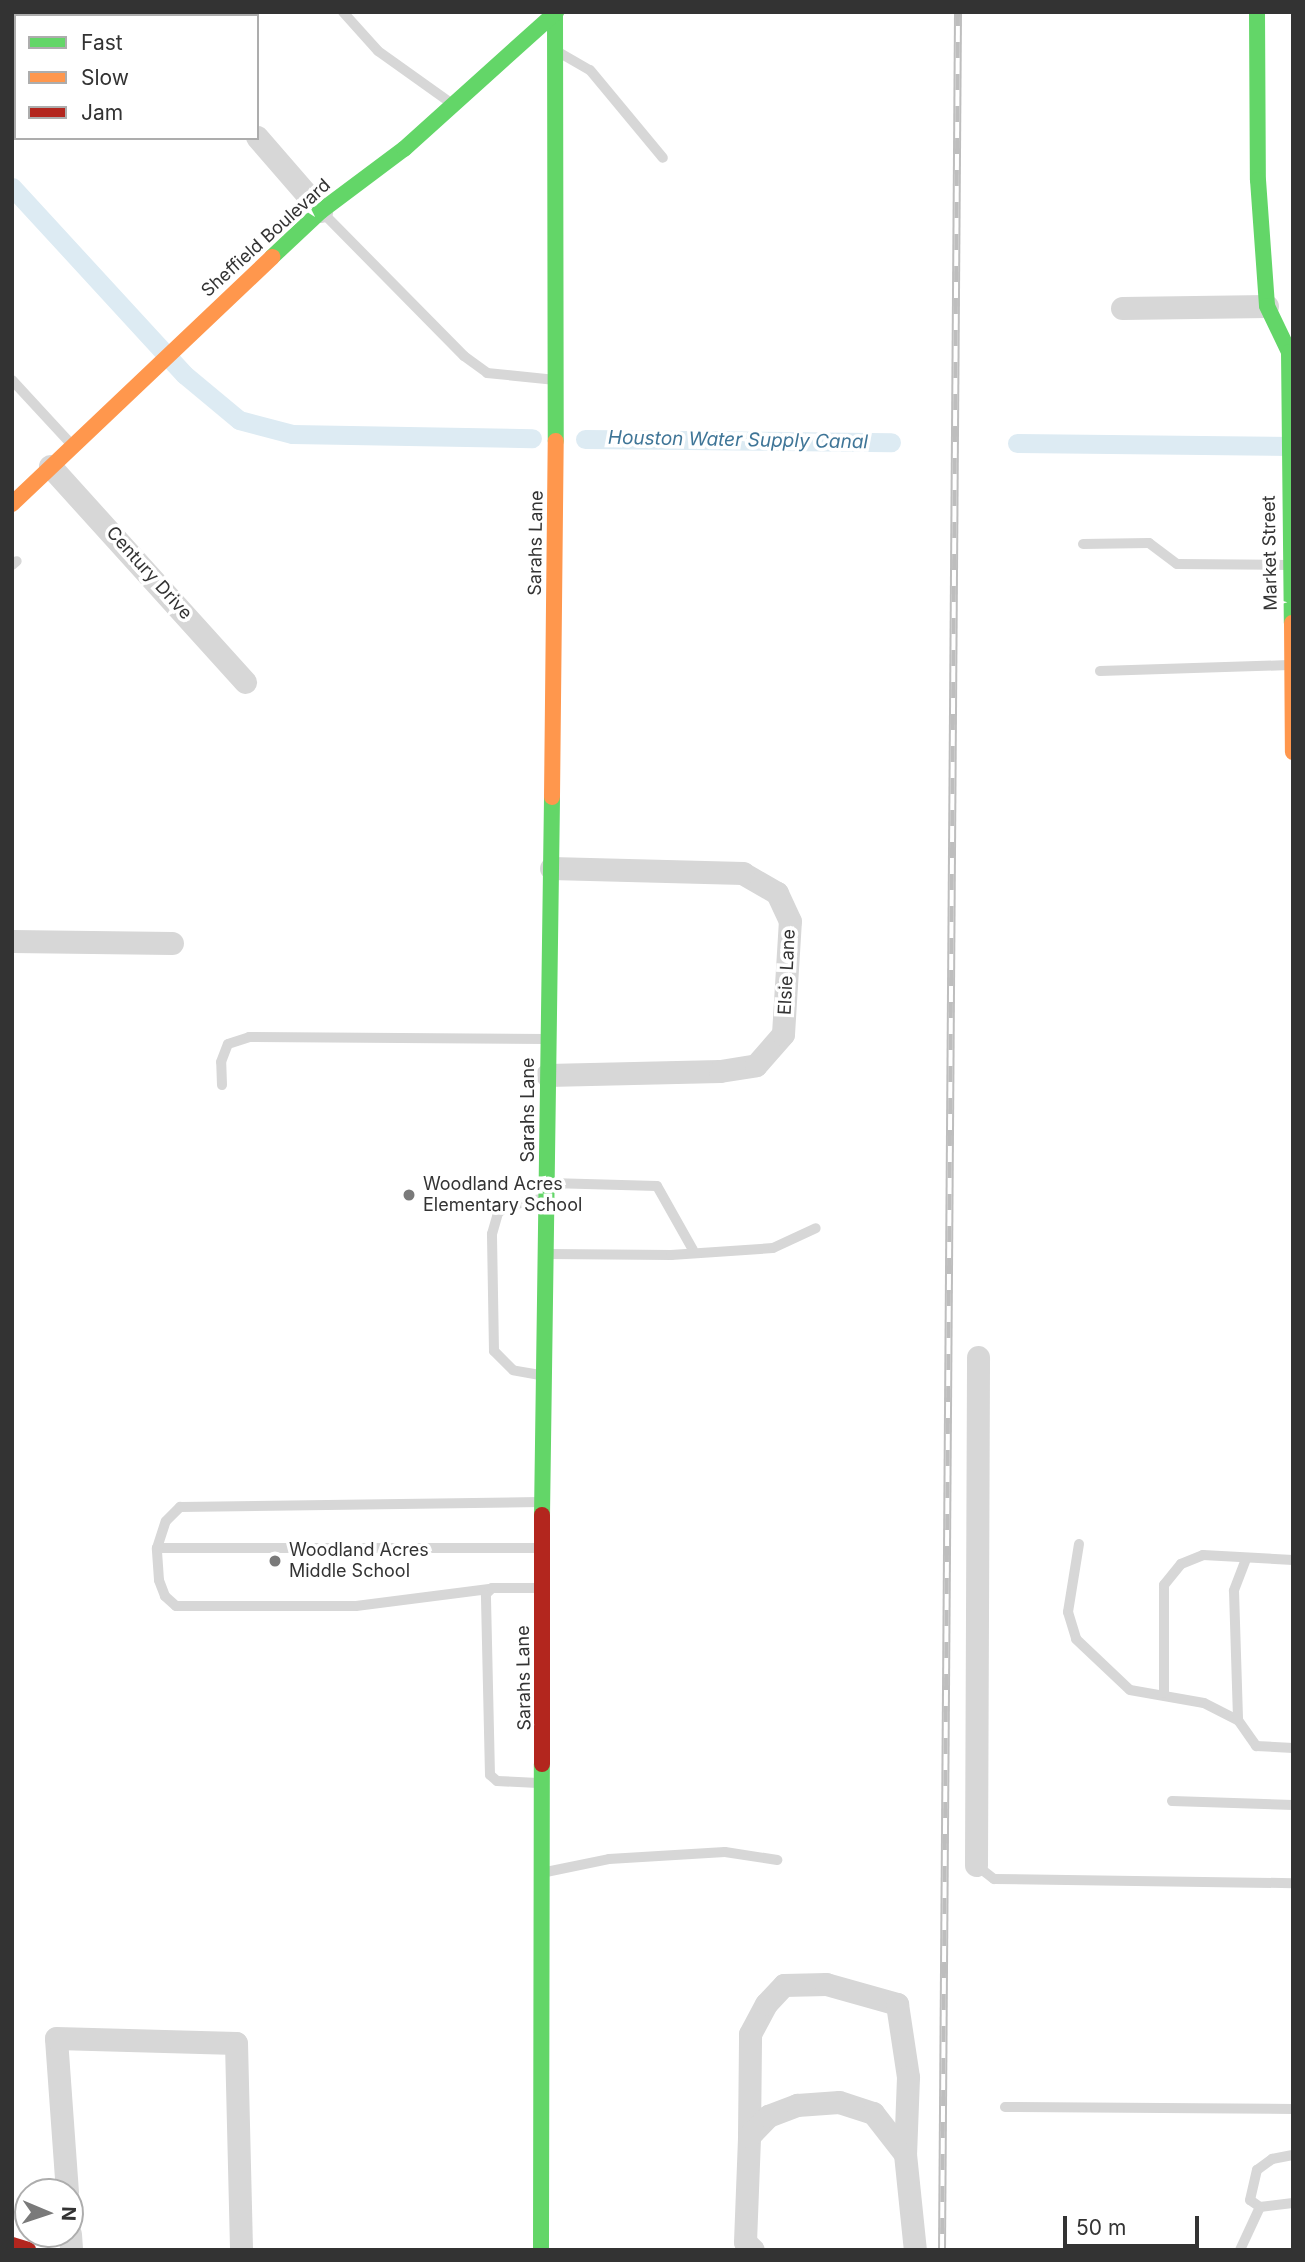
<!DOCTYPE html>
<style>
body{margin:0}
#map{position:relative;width:1305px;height:2262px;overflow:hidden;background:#fff;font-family:Inter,sans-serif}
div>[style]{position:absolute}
.canal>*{height:19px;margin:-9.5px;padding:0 9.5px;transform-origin:9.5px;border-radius:9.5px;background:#ddebf3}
.lane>*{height:10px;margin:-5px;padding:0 5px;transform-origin:5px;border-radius:5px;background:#d7d7d7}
.street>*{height:23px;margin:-11.5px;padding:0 11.5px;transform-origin:11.5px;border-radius:11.5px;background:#d7d7d7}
.fast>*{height:16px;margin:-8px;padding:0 8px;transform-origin:8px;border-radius:8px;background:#63d668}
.slow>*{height:16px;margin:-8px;padding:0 8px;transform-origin:8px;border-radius:8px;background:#ff974d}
.jam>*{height:16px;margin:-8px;padding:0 8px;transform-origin:8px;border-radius:8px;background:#b3261e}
.rail>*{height:8px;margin-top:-4px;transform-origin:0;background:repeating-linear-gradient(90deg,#fff 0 16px,#bebebe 0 32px);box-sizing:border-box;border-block:2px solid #bebebe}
.dots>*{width:19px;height:19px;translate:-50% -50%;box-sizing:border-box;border:4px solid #fff;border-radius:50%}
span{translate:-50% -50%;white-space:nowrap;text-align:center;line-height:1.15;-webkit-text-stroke:7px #fff;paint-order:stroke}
.street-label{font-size:18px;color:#333}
.poi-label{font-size:18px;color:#333}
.left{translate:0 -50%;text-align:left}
.water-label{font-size:19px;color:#3f7597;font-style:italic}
.frame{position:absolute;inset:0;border:14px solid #333;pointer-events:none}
.legend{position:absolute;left:14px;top:14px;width:245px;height:126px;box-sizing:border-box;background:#fff;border:2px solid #adadad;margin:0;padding:9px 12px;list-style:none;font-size:21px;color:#333}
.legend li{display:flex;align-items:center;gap:14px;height:35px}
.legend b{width:35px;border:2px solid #adadad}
.north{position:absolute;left:14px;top:2178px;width:70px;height:70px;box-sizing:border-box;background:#fff;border:2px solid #adadad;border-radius:50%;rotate:92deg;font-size:19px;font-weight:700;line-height:28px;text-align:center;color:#333}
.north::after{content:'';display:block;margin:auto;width:24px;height:32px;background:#7a7a7a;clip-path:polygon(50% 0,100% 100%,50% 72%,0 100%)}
.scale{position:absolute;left:1063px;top:2216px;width:136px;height:32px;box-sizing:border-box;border:4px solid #333;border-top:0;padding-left:9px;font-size:21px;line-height:24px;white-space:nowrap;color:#333;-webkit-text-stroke:5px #fff;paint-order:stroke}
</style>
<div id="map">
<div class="canal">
<div style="left:12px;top:187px;width:255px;rotate:47.4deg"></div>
<div style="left:185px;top:375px;width:70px;rotate:39.8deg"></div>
<div style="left:239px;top:420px;width:55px;rotate:14.8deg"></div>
<div style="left:292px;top:434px;width:240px;rotate:1deg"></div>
<div style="left:585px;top:439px;width:306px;rotate:0.6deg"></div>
<div style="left:1017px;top:443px;width:276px;rotate:0.6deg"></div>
</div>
<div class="lane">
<div style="left:343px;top:12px;width:52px;rotate:48.1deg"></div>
<div style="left:378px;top:51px;width:90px;rotate:35.5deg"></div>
<div style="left:560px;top:53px;width:34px;rotate:30deg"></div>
<div style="left:590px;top:70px;width:114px;rotate:50.3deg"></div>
<div style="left:323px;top:213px;width:201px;rotate:45.4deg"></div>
<div style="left:464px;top:356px;width:29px;rotate:36deg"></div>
<div style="left:487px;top:373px;width:69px;rotate:5.8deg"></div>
<div style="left:12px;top:380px;width:88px;rotate:47.3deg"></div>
<div style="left:1083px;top:544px;width:66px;rotate:-0.9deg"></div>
<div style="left:1149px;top:543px;width:35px;rotate:37deg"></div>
<div style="left:1177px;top:564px;width:110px;rotate:0.5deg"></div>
<div style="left:12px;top:565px;width:6px;rotate:-39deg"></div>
<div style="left:1100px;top:671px;width:189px;rotate:-1.8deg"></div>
<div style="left:222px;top:1085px;width:23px;rotate:-92deg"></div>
<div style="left:221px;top:1062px;width:19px;rotate:-69deg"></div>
<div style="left:228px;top:1044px;width:22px;rotate:-18deg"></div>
<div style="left:249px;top:1037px;width:296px;rotate:0.4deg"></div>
<div style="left:550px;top:1183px;width:107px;rotate:1.6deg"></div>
<div style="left:657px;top:1186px;width:73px;rotate:60.6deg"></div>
<div style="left:548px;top:1254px;width:123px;rotate:0.5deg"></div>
<div style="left:671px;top:1255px;width:102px;rotate:-3.9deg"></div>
<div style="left:773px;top:1248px;width:47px;rotate:-24.9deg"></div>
<div style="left:540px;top:1375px;width:27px;rotate:-170deg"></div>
<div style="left:513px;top:1370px;width:27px;rotate:-135deg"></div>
<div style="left:494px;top:1351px;width:117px;rotate:-91deg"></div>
<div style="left:492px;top:1234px;width:22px;rotate:-74deg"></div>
<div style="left:498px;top:1213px;width:11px;rotate:-38deg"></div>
<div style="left:507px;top:1206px;width:38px;rotate:-12deg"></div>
<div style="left:1079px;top:1544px;width:69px;rotate:99.2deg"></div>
<div style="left:1068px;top:1612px;width:28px;rotate:73deg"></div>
<div style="left:1076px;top:1639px;width:74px;rotate:43.4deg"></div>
<div style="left:1130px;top:1690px;width:75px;rotate:10deg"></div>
<div style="left:1204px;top:1703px;width:38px;rotate:27deg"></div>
<div style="left:157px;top:1548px;width:383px"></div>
<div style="left:1246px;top:1559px;width:34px;rotate:111deg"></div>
<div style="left:1234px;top:1591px;width:129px;rotate:88.2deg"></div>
<div style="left:1238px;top:1720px;width:32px;rotate:55deg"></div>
<div style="left:1256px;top:1746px;width:37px;rotate:3deg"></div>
<div style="left:489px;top:1589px;width:134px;rotate:172.7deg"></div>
<div style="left:356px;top:1606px;width:180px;rotate:180deg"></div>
<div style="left:176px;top:1606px;width:15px;rotate:-138deg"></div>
<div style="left:165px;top:1596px;width:17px;rotate:-111deg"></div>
<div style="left:159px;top:1580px;width:32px;rotate:-94deg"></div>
<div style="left:157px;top:1548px;width:28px;rotate:-72deg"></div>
<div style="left:166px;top:1521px;width:20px;rotate:-45deg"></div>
<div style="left:180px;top:1507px;width:360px;rotate:-0.8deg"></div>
<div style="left:1164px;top:1693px;width:108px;rotate:-90deg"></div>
<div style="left:1164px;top:1585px;width:27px;rotate:-51deg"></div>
<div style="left:1181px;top:1564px;width:24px;rotate:-22deg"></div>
<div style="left:1203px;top:1555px;width:90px;rotate:3.2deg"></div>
<div style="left:538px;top:1783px;width:41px;rotate:-177.2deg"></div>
<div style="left:497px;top:1781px;width:9px;rotate:-139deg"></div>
<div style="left:490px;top:1775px;width:181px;rotate:-91.3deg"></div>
<div style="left:486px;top:1594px;width:8px;rotate:-45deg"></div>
<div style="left:492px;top:1588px;width:48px"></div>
<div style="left:1172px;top:1801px;width:121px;rotate:1.9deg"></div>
<div style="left:976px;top:1865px;width:23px;rotate:38deg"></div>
<div style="left:994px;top:1879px;width:299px;rotate:0.8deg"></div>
<div style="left:546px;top:1872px;width:64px;rotate:-11.7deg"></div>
<div style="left:609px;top:1859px;width:116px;rotate:-3.5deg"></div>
<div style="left:725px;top:1852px;width:53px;rotate:8.7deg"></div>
<div style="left:1005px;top:2107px;width:288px;rotate:0.4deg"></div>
<div style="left:1260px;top:2207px;width:33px;rotate:-7deg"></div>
<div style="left:1240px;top:2250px;width:47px;rotate:-65.1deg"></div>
<div style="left:1260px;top:2207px;width:12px;rotate:-145deg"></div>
<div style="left:1250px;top:2200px;width:31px;rotate:-77deg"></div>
<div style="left:1257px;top:2170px;width:19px;rotate:-36deg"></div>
<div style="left:1272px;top:2159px;width:21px;rotate:-11deg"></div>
</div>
<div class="street">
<div style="left:150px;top:12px;width:5px;rotate:53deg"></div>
<div style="left:257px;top:137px;width:98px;rotate:49.1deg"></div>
<div style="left:1122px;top:308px;width:145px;rotate:-0.8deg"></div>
<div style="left:50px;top:466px;width:291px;rotate:47.9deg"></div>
<div style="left:12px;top:941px;width:160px;rotate:0.7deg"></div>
<div style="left:547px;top:1075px;width:173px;rotate:-1.3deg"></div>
<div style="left:720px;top:1071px;width:36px;rotate:-9deg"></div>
<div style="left:756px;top:1065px;width:41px;rotate:-48.9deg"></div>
<div style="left:783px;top:1034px;width:113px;rotate:-86.5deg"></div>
<div style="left:790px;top:921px;width:31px;rotate:-115deg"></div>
<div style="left:777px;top:893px;width:39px;rotate:-150deg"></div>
<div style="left:743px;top:873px;width:192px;rotate:-178.5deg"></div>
<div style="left:976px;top:1865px;width:508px;rotate:-89.77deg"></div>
<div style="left:749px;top:2136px;width:102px;rotate:-89.4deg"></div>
<div style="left:750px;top:2034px;width:34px;rotate:-62deg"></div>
<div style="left:766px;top:2004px;width:26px;rotate:-47deg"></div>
<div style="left:784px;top:1985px;width:42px;rotate:-1.4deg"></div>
<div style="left:826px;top:1984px;width:74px;rotate:15.7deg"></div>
<div style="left:897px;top:2004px;width:74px;rotate:81.4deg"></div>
<div style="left:908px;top:2077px;width:77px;rotate:92.2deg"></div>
<div style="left:67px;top:2192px;width:154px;rotate:-94.1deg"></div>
<div style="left:56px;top:2038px;width:180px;rotate:1.6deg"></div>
<div style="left:236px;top:2043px;width:207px;rotate:88.6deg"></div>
<div style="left:70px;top:2234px;width:16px;rotate:86deg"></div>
<div style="left:753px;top:2250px;width:11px;rotate:-135deg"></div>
<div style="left:745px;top:2242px;width:106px;rotate:-87.8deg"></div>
<div style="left:749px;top:2136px;width:28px;rotate:-46deg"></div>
<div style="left:768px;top:2116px;width:31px;rotate:-21deg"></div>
<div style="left:797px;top:2105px;width:42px;rotate:-4.1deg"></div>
<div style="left:839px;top:2102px;width:36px;rotate:18deg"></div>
<div style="left:873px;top:2113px;width:52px;rotate:52deg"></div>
<div style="left:905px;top:2154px;width:97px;rotate:84.1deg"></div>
</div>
<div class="fast">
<div style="left:1257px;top:12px;width:168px;rotate:89.7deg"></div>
<div style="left:1258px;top:180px;width:126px;rotate:85.9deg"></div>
<div style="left:1267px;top:306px;width:51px;rotate:64.4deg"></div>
<div style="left:1289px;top:352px;width:271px;rotate:89.4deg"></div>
<div style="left:555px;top:13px;width:428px;rotate:89.9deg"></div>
<div style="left:272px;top:257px;width:67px;rotate:-43.2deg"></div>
<div style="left:321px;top:211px;width:104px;rotate:-36.8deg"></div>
<div style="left:404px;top:149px;width:205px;rotate:-42deg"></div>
<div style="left:542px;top:1515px;width:718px;rotate:-89.2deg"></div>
<div style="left:541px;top:2250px;width:486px;rotate:-89.9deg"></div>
</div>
<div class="slow">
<div style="left:12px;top:504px;width:359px;rotate:-43.5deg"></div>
<div style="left:1292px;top:623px;width:129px;rotate:89.6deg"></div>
<div style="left:552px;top:797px;width:356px;rotate:-89.4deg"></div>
</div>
<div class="jam">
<div style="left:542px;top:1764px;width:249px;rotate:-90deg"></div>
<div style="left:12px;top:2245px;width:17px;rotate:17deg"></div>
</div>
<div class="rail">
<div style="left:942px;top:2250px;width:2238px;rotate:-89.59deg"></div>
</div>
<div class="dots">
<div style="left:409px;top:1195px;background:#7a7a7a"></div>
<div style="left:275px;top:1561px;background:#7a7a7a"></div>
</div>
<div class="street-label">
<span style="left:266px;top:238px;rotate:-42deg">Sheffield Boulevard</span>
<span style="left:536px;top:543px;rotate:-89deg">Sarahs Lane</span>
<span style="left:1270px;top:553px;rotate:-91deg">Market Street</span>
<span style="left:149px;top:573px;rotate:48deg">Century Drive</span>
<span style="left:787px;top:972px;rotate:-87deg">Elsie Lane</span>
<span style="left:528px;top:1110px;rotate:-90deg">Sarahs Lane</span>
<span style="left:524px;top:1678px;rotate:-91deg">Sarahs Lane</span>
</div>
<div class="poi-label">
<span class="left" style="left:423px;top:1195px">Woodland Acres<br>Elementary School</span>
<span class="left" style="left:289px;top:1561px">Woodland Acres<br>Middle School</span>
</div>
<div class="water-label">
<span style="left:738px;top:440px;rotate:1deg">Houston Water Supply Canal</span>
</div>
<div class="frame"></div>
<ul class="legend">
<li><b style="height:9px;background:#63d668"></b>Fast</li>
<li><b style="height:9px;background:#ff974d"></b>Slow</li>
<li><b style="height:9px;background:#b3261e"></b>Jam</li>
</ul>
<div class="north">N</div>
<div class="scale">50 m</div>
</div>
